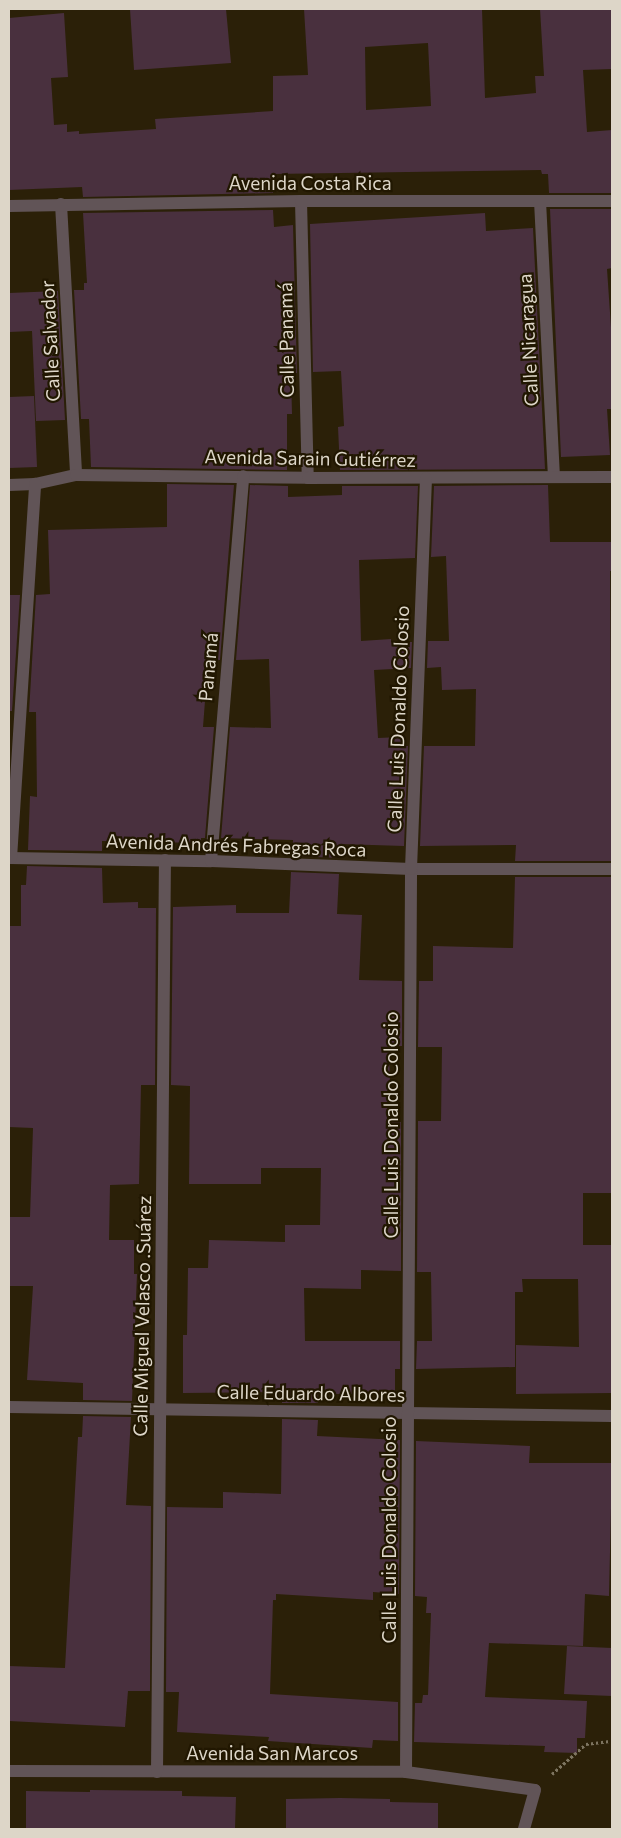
<!DOCTYPE html>
<meta charset="utf-8">
<style>
body{margin:0}
#map{position:relative;width:621px;height:1838px;overflow:hidden;background:#2b2008;font-family:Commissioner,sans-serif}
div>[style]{position:absolute}
.building>*{inset:0;background:#49303e}
.path>*{height:3px;margin-top:-1.5px;transform-origin:0;background:repeating-linear-gradient(90deg,#7d7460 0 2.5px,transparent 0 5px)}
.street>*{height:12px;margin:-6px;padding:0 6px;transform-origin:6px;border-radius:6px;background:#615457}
span{translate:-50% -50%;white-space:nowrap;text-align:center;line-height:1.15;-webkit-text-stroke:4.5px #211701;paint-order:stroke}
.street-label{font-size:19px;color:#ddd6c8}
.frame{position:absolute;inset:0;border:10px solid #ddd6c8;pointer-events:none}
</style>
<div id="map">
<div class="building">
<div style="clip-path:polygon(130px 9px,226px 9px,231px 63px,134px 70px)"></div>
<div style="clip-path:polygon(evenodd,304px 9px,482px 9px,485px 98px,536px 93px,535px 76px,544px 76px,540px 9px,612px 9px,612px 69px,583px 70px,587px 132px,612px 130px,612px 193px,549px 193px,548px 174px,542px 174px,541px 170px,272px 174px,273px 193px,83px 197px,82px 187px,9px 190px,9px 18px,64px 13px,68px 77px,51px 78px,54px 125px,67px 124px,67px 132px,79px 131px,79px 134px,156px 129px,155px 119px,273px 111px,273px 76px,308px 75px,304px 9px,428px 43px,431px 106px,366px 110px,365px 47px,428px 43px)"></div>
<div style="clip-path:polygon(550px 209px,612px 209px,612px 268px,607px 269px,612px 342px,612px 409px,607px 409px,610px 455px,561px 457px)"></div>
<div style="clip-path:polygon(273px 210px,274px 227px,293px 225px,297px 373px,291px 374px,292px 414px,287px 414px,287px 470px,91px 467px,89px 419px,81px 419px,74px 290px,84px 290px,84px 283px,87px 283px,83px 213px)"></div>
<div style="clip-path:polygon(485px 213px,486px 231px,533px 228px,545px 469px,340px 470px,338px 427px,344px 426px,341px 371px,313px 372px,310px 224px)"></div>
<div style="clip-path:polygon(58px 291px,65px 420px,36px 421px,32px 331px,9px 332px,9px 293px)"></div>
<div style="clip-path:polygon(34px 396px,37px 467px,9px 468px,9px 397px)"></div>
<div style="clip-path:polygon(167px 484px,234px 485px,220px 660px,210px 661px,210px 675px,207px 675px,203px 727px,214px 727px,205px 838px,201px 838px,201px 843px,102px 841px,102px 851px,28px 850px,30px 796px,37px 797px,36px 712px,29px 712px,36px 595px,50px 594px,48px 530px,167px 527px)"></div>
<div style="clip-path:polygon(250px 485px,288px 486px,288px 497px,342px 495px,342px 486px,418px 486px,415px 558px,359px 560px,361px 641px,391px 639px,391px 642px,412px 642px,411px 668px,374px 670px,378px 738px,401px 737px,401px 746px,408px 746px,404px 846px,340px 844px,340px 858px,292px 856px,293px 840px,221px 838px,230px 727px,271px 728px,269px 659px,236px 660px)"></div>
<div style="clip-path:polygon(548px 485px,550px 542px,612px 542px,612px 571px,610px 571px,612px 861px,515px 861px,516px 845px,420px 846px,424px 746px,475px 746px,476px 689px,442px 690px,441px 667px,427px 668px,428px 641px,449px 641px,446px 556px,431px 557px,434px 486px)"></div>
<div style="clip-path:polygon(9px 595px,20px 595px,12px 711px,9px 711px)"></div>
<div style="clip-path:polygon(27px 866px,102px 868px,103px 903px,138px 902px,138px 908px,156px 908px,155px 1085px,141px 1085px,139px 1184px,110px 1185px,109px 1240px,134px 1240px,134px 1274px,137px 1274px,132px 1401px,83px 1400px,83px 1383px,27px 1380px,33px 1286px,9px 1286px,9px 1217px,30px 1217px,33px 1128px,9px 1127px,9px 926px,21px 926px,21px 885px,26px 885px)"></div>
<div style="clip-path:polygon(291px 872px,339px 874px,337px 914px,362px 915px,359px 980px,402px 981px,402px 1046px,389px 1046px,391px 1122px,401px 1122px,401px 1271px,361px 1270px,361px 1289px,304px 1288px,305px 1341px,400px 1341px,400px 1369px,395px 1369px,395px 1394px,318px 1394px,318px 1403px,282px 1403px,282px 1392px,183px 1393px,183px 1335px,187px 1335px,188px 1268px,208px 1268px,209px 1240px,285px 1242px,285px 1225px,320px 1225px,321px 1168px,261px 1168px,261px 1184px,189px 1184px,190px 1086px,171px 1085px,173px 907px,236px 905px,236px 913px,289px 913px)"></div>
<div style="clip-path:polygon(515px 877px,612px 877px,612px 1193px,583px 1193px,583px 1245px,612px 1245px,612px 1393px,516px 1394px,516px 1345px,579px 1347px,578px 1279px,522px 1279px,523px 1292px,515px 1292px,515px 1367px,416px 1369px,417px 1341px,432px 1341px,431px 1272px,417px 1272px,418px 1121px,441px 1121px,442px 1047px,418px 1047px,419px 981px,433px 981px,433px 946px,513px 948px)"></div>
<div style="clip-path:polygon(83px 1416px,131px 1417px,126px 1505px,151px 1506px,150px 1691px,128px 1691px,125px 1727px,9px 1721px,9px 1666px,65px 1668px,78px 1437px,82px 1437px)"></div>
<div style="clip-path:polygon(282px 1419px,318px 1420px,317px 1436px,400px 1440px,399px 1594px,373px 1592px,373px 1600px,276px 1594px,276px 1600px,273px 1600px,270px 1694px,398px 1702px,398px 1741px,373px 1740px,372px 1748px,268px 1741px,269px 1737px,177px 1732px,179px 1692px,166px 1692px,167px 1507px,223px 1508px,223px 1492px,281px 1494px)"></div>
<div style="clip-path:polygon(416px 1441px,530px 1446px,529px 1463px,612px 1463px,609px 1596px,585px 1594px,583px 1646px,489px 1643px,485px 1697px,587px 1701px,585px 1738px,577px 1738px,577px 1753px,544px 1752px,545px 1746px,414px 1742px,415px 1703px,422px 1703px,423px 1695px,428px 1695px,431px 1613px,426px 1613px,427px 1597px,415px 1596px)"></div>
<div style="clip-path:polygon(567px 1646px,612px 1648px,612px 1696px,564px 1694px)"></div>
<div style="clip-path:polygon(90px 1790px,182px 1791px,182px 1796px,236px 1797px,235px 1829px,26px 1829px,26px 1791px,90px 1792px)"></div>
<div style="clip-path:polygon(340px 1798px,390px 1799px,390px 1802px,438px 1803px,438px 1829px,286px 1829px,286px 1799px)"></div>
</div>
<div class="path">
<div style="left:552px;top:1774px;width:45px;rotate:-41.4deg"></div>
<div style="left:586px;top:1744px;width:26px;rotate:-7deg"></div>
</div>
<div class="street">
<div style="left:301px;top:201px;width:277px;rotate:88.6deg"></div>
<div style="left:540px;top:201px;width:276px;rotate:87.1deg"></div>
<div style="left:61px;top:204px;width:271px;rotate:86.8deg"></div>
<div style="left:9px;top:206px;width:292px;rotate:-1deg"></div>
<div style="left:301px;top:201px;width:311px"></div>
<div style="left:9px;top:485px;width:26px;rotate:-2deg"></div>
<div style="left:35px;top:484px;width:42px;rotate:-12.4deg"></div>
<div style="left:76px;top:475px;width:232px;rotate:0.7deg"></div>
<div style="left:308px;top:478px;width:304px;rotate:-0.2deg"></div>
<div style="left:9px;top:858px;width:202px;rotate:0.9deg"></div>
<div style="left:211px;top:861px;width:200px;rotate:2.3deg"></div>
<div style="left:411px;top:869px;width:201px"></div>
<div style="left:11px;top:858px;width:375px;rotate:-86.3deg"></div>
<div style="left:211px;top:861px;width:386px;rotate:-85.2deg"></div>
<div style="left:9px;top:1407px;width:603px;rotate:0.86deg"></div>
<div style="left:9px;top:1771px;width:397px;rotate:0.1deg"></div>
<div style="left:406px;top:1772px;width:130px;rotate:7.9deg"></div>
<div style="left:535px;top:1790px;width:41px;rotate:105.8deg"></div>
<div style="left:157px;top:1772px;width:912px;rotate:-89.5deg"></div>
<div style="left:406px;top:1772px;width:903px;rotate:-89.68deg"></div>
<div style="left:411px;top:869px;width:391px;rotate:-87.8deg"></div>
</div>
<div class="street-label">
<span style="left:310px;top:183px">Avenida Costa Rica</span>
<span style="left:286px;top:340px;rotate:-91deg">Calle Panamá</span>
<span style="left:528px;top:340px;rotate:-93deg">Calle Nicaragua</span>
<span style="left:50px;top:341px;rotate:-93deg">Calle Salvador</span>
<span style="left:310px;top:458px;rotate:1deg">Avenida Sarain Gutiérrez</span>
<span style="left:208px;top:667px;rotate:-85deg">Panamá</span>
<span style="left:398px;top:719px;rotate:-88deg">Calle Luis Donaldo Colosio</span>
<span style="left:236px;top:845px;rotate:2deg">Avenida Andrés Fabregas Roca</span>
<span style="left:391px;top:1125px;rotate:-90deg">Calle Luis Donaldo Colosio</span>
<span style="left:142px;top:1316px;rotate:-89deg">Calle Miguel Velasco .Suárez</span>
<span style="left:311px;top:1393px;rotate:1deg">Calle Eduardo Albores</span>
<span style="left:389px;top:1530px;rotate:-90deg">Calle Luis Donaldo Colosio</span>
<span style="left:272px;top:1753px">Avenida San Marcos</span>
</div>
<div class="frame"></div>
</div>
